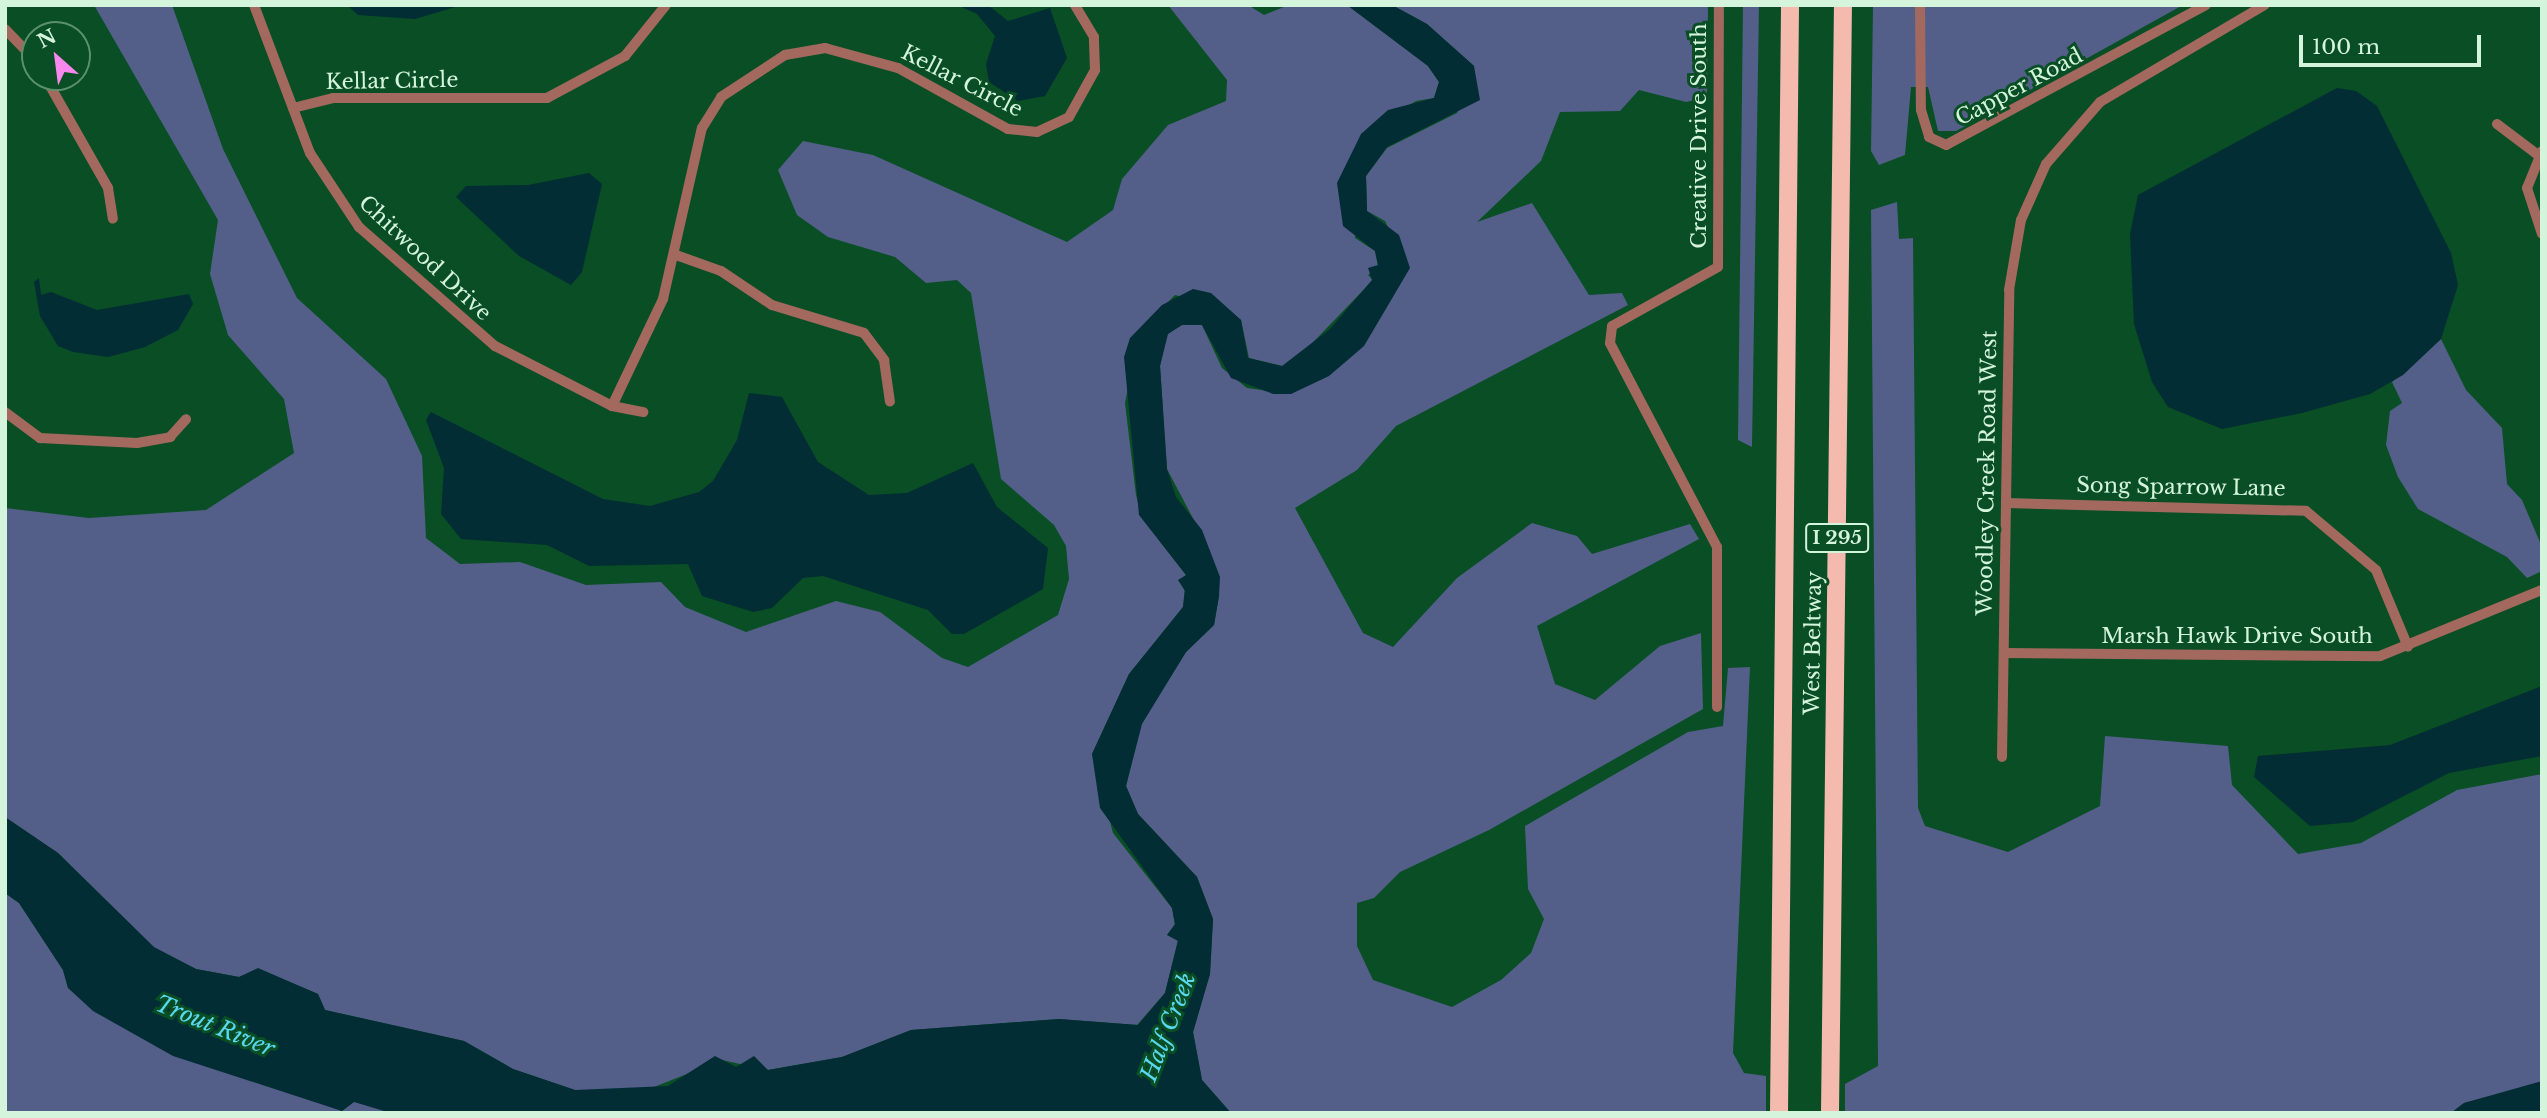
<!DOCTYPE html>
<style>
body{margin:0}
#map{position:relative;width:2547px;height:1118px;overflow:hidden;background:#094e25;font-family:"Libre Baskerville",serif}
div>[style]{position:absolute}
.green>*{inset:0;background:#535f89}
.water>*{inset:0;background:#022d34}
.street>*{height:10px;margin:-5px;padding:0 5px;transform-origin:5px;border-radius:5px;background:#a4695e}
.highway>*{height:18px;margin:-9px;padding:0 9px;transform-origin:9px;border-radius:9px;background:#f4baae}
span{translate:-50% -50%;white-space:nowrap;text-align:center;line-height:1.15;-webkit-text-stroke:6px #094e25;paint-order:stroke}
.shield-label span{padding:2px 5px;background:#094e25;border:2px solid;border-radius:5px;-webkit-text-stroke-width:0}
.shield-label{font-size:19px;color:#d4f4db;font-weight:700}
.street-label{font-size:21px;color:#d4f4db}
.water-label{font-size:23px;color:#59d8ef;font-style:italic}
.frame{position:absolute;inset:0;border:7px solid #d4f4db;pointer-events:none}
.north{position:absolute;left:21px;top:21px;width:70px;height:70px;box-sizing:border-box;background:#094e25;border:2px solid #5a906e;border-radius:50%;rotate:332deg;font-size:19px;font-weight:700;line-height:28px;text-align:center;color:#d4f4db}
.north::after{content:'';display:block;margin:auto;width:24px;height:32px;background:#f888eb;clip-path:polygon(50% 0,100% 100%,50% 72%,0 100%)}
.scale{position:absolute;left:2299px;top:35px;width:182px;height:32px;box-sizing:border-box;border:4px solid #d4f4db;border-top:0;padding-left:9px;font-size:21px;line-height:24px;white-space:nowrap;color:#d4f4db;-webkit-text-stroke:5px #094e25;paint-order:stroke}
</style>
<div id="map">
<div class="green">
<div style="clip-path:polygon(94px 5px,172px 5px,223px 149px,297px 298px,386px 379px,422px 456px,426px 538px,460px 564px,520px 562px,586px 585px,661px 582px,685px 607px,746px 632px,836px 601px,880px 612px,942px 658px,968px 667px,1058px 615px,1069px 579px,1066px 546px,1054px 525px,1001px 479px,971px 293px,957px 280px,926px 283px,895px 257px,828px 237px,797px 215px,778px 170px,803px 141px,873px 155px,1067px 242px,1113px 210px,1122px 179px,1168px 125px,1226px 101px,1227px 80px,1168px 5px,1248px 5px,1264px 15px,1289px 5px,1347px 5px,1428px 66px,1439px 82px,1434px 98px,1416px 101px,1361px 134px,1355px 238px,1375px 251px,1378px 266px,1368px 275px,1373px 280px,1295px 361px,1282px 366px,1249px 358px,1241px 320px,1229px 310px,1175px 295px,1139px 331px,1125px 403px,1136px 495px,1142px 518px,1186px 575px,1183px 607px,1129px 674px,1092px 754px,1113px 833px,1172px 908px,1175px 925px,1167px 935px,1178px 940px,1165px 993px,1137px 1025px,1059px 1019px,911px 1030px,842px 1057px,768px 1070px,722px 1060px,644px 1091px,575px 1090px,513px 1069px,464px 1041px,325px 1010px,318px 994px,258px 969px,239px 977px,196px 969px,154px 948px,58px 853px,5px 817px,5px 508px,89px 518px,206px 510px,294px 453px,284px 399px,228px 335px,210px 274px,218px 220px)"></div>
<div style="clip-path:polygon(1392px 5px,1708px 5px,1707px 97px,1686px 102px,1639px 90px,1620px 111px,1560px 112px,1541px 161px,1477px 222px,1532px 203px,1589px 295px,1622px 293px,1628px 305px,1396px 426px,1357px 470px,1295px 508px,1363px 633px,1393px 647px,1457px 578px,1532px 523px,1577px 536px,1592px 554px,1690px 524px,1699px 539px,1537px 626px,1555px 684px,1595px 700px,1660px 646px,1701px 633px,1703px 709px,1489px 830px,1400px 872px,1374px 898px,1357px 903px,1357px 946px,1373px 980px,1452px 1007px,1501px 980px,1531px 953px,1544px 919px,1528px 889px,1525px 826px,1688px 732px,1723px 726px,1728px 668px,1750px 667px,1733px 1053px,1744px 1073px,1766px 1076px,1766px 1113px,1231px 1113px,1202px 1080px,1193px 1032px,1210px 974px,1213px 919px,1197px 877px,1138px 814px,1126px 786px,1141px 724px,1186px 652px,1214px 625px,1219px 596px,1206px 543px,1167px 469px,1160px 366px,1167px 334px,1182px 325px,1202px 325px,1222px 368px,1247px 388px,1291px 394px,1409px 268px,1385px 221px,1367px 211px,1366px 176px,1387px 148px,1457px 113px,1474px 66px,1427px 24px)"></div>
<div style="clip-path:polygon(1743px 5px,1759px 5px,1752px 447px,1738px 440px)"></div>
<div style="clip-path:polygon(1873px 5px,2183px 5px,1956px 131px,1938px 131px,1928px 87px,1911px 87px,1905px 155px,1879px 165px,1871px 151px)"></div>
<div style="clip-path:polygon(1897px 202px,1899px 239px,1913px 238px,1918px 808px,1925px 826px,2008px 852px,2100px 806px,2105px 736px,2228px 746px,2232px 785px,2298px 854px,2361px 843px,2457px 790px,2542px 774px,2540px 1084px,2464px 1103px,2451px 1113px,1845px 1113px,1845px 1084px,1878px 1066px,1871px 210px)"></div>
<div style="clip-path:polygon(2441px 339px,2466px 390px,2502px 428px,2507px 484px,2522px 500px,2542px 547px,2542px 571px,2527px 578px,2507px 557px,2418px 509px,2398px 477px,2386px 445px,2390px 411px,2402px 403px,2392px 382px)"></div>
<div style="clip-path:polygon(5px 893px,19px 903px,63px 970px,68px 988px,277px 1087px,342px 1111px,354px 1101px,391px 1113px,5px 1113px)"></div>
</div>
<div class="water">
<div style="clip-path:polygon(347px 5px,462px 5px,415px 19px,358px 15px)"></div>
<div style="clip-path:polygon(957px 5px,988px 5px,1008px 21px,1050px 8px,1067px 58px,1045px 96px,1018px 101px,989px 82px,986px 64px,995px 36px,977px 14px)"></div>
<div style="clip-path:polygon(1347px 5px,1392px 5px,1427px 24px,1474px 66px,1480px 100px,1387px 147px,1366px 176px,1367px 211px,1399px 235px,1410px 268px,1364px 346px,1329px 376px,1291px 394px,1273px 394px,1231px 378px,1202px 325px,1182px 325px,1168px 334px,1160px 366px,1167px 469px,1176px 497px,1202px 530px,1220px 577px,1219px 596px,1214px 625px,1186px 652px,1142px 724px,1126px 786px,1138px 814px,1197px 877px,1213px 919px,1210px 974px,1193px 1032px,1202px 1080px,1231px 1113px,391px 1113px,354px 1102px,342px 1111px,173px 1056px,93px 1011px,68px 988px,63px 970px,19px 903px,5px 893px,5px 817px,58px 853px,154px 947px,196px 969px,239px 977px,258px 968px,318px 994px,325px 1010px,464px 1041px,513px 1069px,575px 1090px,668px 1086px,715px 1056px,736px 1067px,754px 1056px,768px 1070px,842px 1057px,911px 1030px,1059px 1019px,1138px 1025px,1165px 993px,1178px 941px,1167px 935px,1175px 924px,1172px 908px,1100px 808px,1092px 754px,1129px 674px,1183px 607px,1185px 591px,1178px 580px,1186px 575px,1139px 515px,1124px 357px,1130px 338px,1162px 305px,1193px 289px,1211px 293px,1241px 320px,1248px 358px,1282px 366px,1330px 329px,1372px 280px,1368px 268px,1378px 265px,1375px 251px,1343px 226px,1337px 183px,1361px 134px,1388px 110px,1434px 98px,1439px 82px,1428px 66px)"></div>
<div style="clip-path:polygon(2337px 88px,2356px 91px,2377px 106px,2451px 253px,2458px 285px,2441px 339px,2403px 375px,2370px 394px,2302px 413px,2222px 429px,2168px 407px,2152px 382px,2134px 324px,2130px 234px,2138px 195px)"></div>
<div style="clip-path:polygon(589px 173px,602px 184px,582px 272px,571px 285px,519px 256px,456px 197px,466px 186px,528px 185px)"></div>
<div style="clip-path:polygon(39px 278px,41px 295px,51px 292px,97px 310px,189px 294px,193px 304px,178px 330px,145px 347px,108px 357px,73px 352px,58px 346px,40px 316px,34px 282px)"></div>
<div style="clip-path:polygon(749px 393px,782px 397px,818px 462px,869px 495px,907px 493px,973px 463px,997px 507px,1048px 548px,1043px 589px,964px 634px,952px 634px,928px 610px,823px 576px,803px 578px,772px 608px,753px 612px,702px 596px,688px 564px,589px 566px,547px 545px,461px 539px,441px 514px,444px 468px,426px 420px,431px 412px,603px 499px,650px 506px,699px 492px,713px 481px,737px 440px)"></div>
<div style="clip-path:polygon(2542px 686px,2542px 756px,2449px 773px,2353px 822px,2310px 826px,2254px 777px,2258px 756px,2390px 745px)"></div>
<div style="clip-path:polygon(2542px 1081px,2542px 1113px,2451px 1113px,2464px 1103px)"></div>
</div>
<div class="street">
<div style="left:254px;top:5px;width:158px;rotate:69.3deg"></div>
<div style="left:310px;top:153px;width:89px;rotate:56.5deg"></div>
<div style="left:359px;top:227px;width:181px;rotate:41.2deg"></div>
<div style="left:495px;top:346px;width:131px;rotate:27.1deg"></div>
<div style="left:612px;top:406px;width:32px;rotate:11deg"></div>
<div style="left:1920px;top:5px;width:105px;rotate:89.5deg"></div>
<div style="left:1921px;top:110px;width:28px;rotate:73deg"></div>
<div style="left:1929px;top:137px;width:19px;rotate:25deg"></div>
<div style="left:1946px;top:145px;width:295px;rotate:-28.3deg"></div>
<div style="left:5px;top:29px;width:43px;rotate:45.9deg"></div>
<div style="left:45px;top:77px;width:128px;rotate:60.4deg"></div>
<div style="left:108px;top:188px;width:31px;rotate:81deg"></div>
<div style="left:293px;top:108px;width:41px;rotate:-14deg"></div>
<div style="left:333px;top:98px;width:214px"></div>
<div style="left:547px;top:98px;width:89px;rotate:-28.3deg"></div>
<div style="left:625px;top:56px;width:65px;rotate:-51.2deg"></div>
<div style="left:2497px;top:124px;width:51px;rotate:37.1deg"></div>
<div style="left:2542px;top:151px;width:40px;rotate:112deg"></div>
<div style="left:2527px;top:188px;width:48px;rotate:71.9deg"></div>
<div style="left:676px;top:255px;width:48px;rotate:19.6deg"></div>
<div style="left:721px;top:271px;width:61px;rotate:33.7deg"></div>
<div style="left:772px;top:305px;width:96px;rotate:16.9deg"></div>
<div style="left:864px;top:333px;width:34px;rotate:53deg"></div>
<div style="left:884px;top:360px;width:42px;rotate:81.9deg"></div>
<div style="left:612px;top:406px;width:119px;rotate:-64.5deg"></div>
<div style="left:663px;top:299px;width:175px;rotate:-77.2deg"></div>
<div style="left:702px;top:128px;width:36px;rotate:-58deg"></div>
<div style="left:721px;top:97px;width:77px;rotate:-33.3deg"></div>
<div style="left:785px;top:55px;width:41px;rotate:-9.9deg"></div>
<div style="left:825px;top:48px;width:76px;rotate:15.3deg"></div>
<div style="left:898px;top:68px;width:126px;rotate:29deg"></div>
<div style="left:1008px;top:129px;width:29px;rotate:6deg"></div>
<div style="left:1037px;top:132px;width:35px;rotate:-25deg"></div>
<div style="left:1069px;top:117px;width:54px;rotate:-61deg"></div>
<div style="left:1095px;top:70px;width:33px;rotate:-92deg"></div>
<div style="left:1094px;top:37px;width:37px;rotate:-121deg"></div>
<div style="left:5px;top:412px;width:44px;rotate:36.6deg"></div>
<div style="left:40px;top:438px;width:97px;rotate:3deg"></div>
<div style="left:137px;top:443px;width:34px;rotate:-10deg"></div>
<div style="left:170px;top:437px;width:24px;rotate:-48deg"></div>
<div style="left:2006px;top:503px;width:300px;rotate:1.5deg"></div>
<div style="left:2306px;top:511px;width:92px;rotate:40.1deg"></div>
<div style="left:2376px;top:570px;width:83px;rotate:67.4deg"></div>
<div style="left:2004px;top:653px;width:376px;rotate:0.5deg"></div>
<div style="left:2380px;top:656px;width:175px;rotate:-22.2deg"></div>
<div style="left:1717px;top:707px;width:160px;rotate:-90deg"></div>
<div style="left:1717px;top:547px;width:230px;rotate:-117.7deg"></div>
<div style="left:1610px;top:343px;width:17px;rotate:-83deg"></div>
<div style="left:1612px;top:326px;width:121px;rotate:-29.1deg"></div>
<div style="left:1718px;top:267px;width:262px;rotate:-89.8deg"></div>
<div style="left:2002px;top:757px;width:467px;rotate:-89.1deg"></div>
<div style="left:2009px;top:290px;width:71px;rotate:-80.3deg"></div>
<div style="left:2021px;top:220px;width:61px;rotate:-65.9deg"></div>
<div style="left:2046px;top:164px;width:82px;rotate:-48.9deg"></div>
<div style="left:2100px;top:102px;width:191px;rotate:-30.5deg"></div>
</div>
<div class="highway">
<div style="left:1779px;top:1113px;width:1108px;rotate:-89.43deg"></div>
<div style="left:1830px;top:1113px;width:1108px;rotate:-89.33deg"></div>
</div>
<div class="shield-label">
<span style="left:1837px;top:538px">I 295</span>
</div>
<div class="street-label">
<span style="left:392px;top:81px;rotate:-1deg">Kellar Circle</span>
<span style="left:962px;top:81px;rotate:27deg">Kellar Circle</span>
<span style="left:2019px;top:87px;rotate:-28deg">Capper Road</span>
<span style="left:1699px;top:136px;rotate:-90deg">Creative Drive South</span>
<span style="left:425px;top:258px;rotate:43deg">Chitwood Drive</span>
<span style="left:1987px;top:473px;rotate:-89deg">Woodley Creek Road West</span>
<span style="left:2181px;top:487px;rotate:1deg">Song Sparrow Lane</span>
<span style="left:2237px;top:636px">Marsh Hawk Drive South</span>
<span style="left:1813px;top:643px;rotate:-89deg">West Beltway</span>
</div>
<div class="water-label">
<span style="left:215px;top:1026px;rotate:22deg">Trout River</span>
<span style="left:1168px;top:1027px;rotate:-69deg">Half Creek</span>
</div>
<div class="frame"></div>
<div class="north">N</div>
<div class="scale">100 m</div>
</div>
